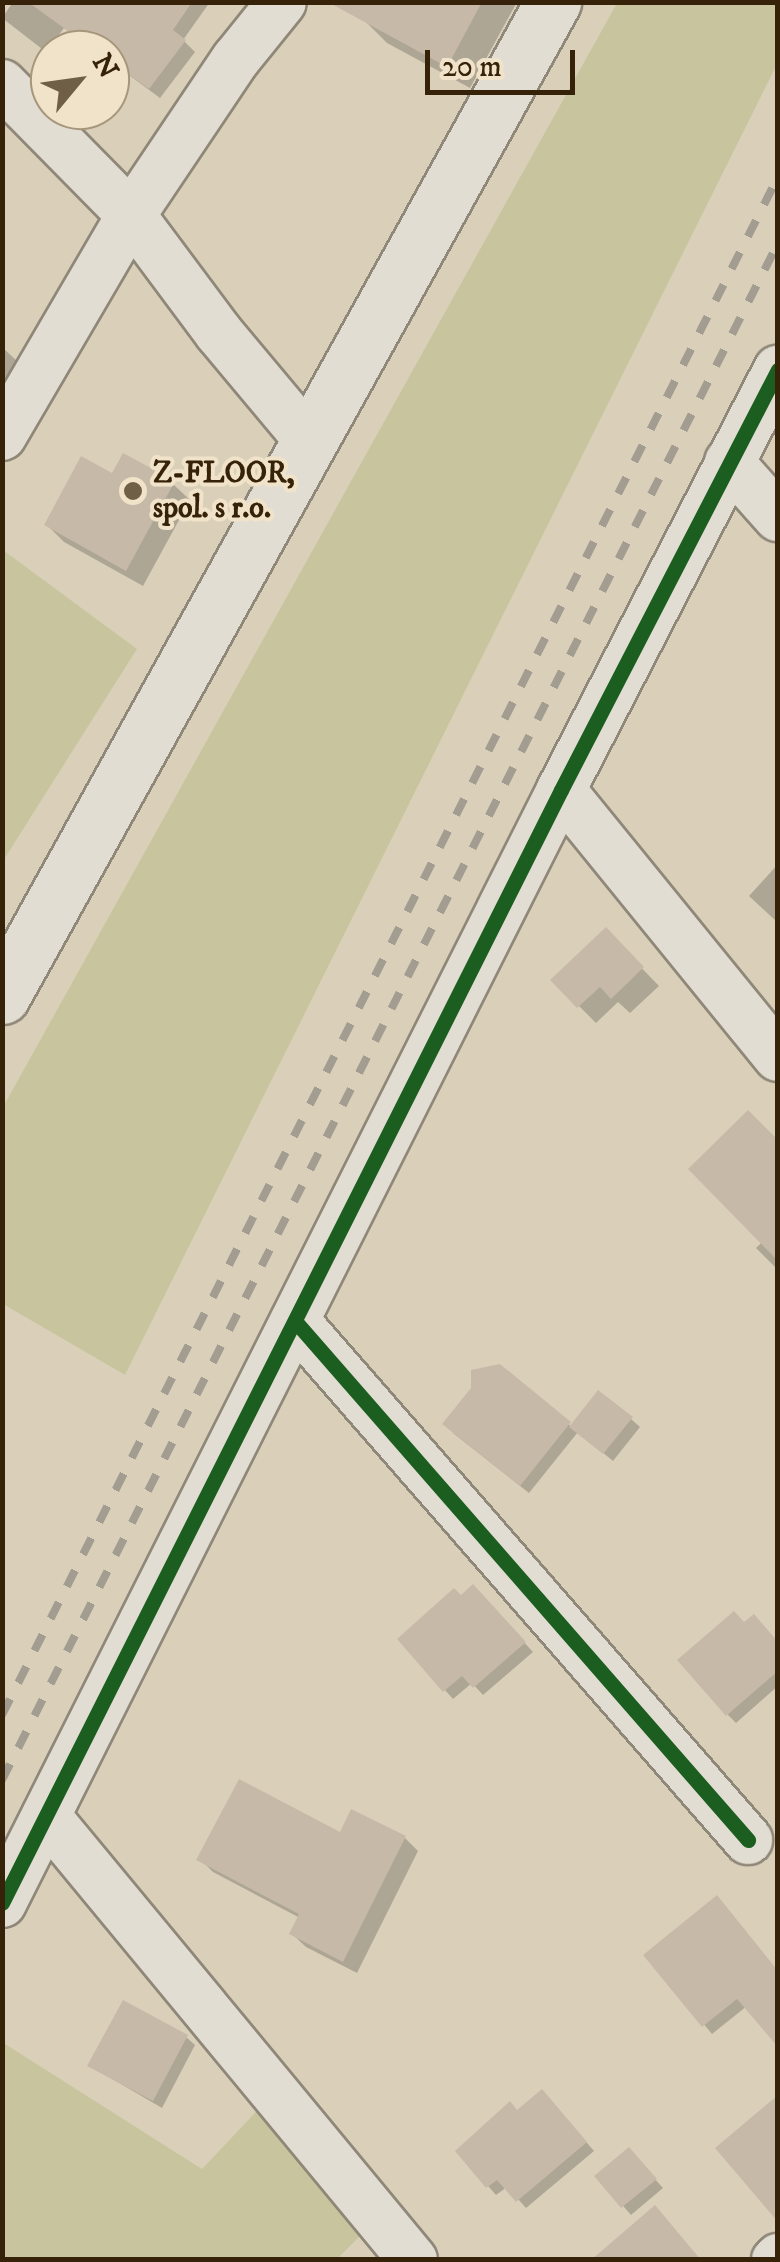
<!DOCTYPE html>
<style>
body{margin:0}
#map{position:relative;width:780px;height:2262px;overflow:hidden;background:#dad0ba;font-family:"IM FELL DW Pica",serif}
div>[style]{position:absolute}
.green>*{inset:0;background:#c8c59e}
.shadow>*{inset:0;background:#0003}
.building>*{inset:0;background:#c7b9a7}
.roads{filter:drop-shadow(2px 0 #8f8778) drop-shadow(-2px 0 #8f8778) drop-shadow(0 2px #8f8778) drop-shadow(0 -2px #8f8778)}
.minor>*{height:48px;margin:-24px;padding:0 24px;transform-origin:24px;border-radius:24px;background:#e2ddd2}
.secondary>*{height:55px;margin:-27.5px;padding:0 27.5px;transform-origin:27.5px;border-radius:27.5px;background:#e2ddd2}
.rail>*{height:8px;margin-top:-4px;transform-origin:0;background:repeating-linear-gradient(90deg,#a29c91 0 18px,transparent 0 36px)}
.cycleway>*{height:15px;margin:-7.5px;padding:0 7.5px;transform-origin:7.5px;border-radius:7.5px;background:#1b5e20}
.dots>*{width:28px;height:28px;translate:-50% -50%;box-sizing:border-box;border:5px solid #f0e3c9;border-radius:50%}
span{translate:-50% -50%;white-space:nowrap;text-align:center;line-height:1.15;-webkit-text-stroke:8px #f0e3c9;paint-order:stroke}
.poi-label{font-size:30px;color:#362209;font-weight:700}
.left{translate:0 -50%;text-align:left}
.frame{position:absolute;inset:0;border:5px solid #362209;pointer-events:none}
.north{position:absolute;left:30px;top:30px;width:100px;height:100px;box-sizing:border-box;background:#f0e3c9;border:2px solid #a6967c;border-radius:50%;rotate:61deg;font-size:28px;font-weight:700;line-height:40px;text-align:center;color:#362209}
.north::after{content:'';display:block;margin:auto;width:35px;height:45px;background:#6f5f47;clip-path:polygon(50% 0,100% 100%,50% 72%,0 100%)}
.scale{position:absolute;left:425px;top:50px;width:150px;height:45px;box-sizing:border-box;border:5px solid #362209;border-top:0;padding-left:12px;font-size:30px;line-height:35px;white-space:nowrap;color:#362209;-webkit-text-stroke:8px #f0e3c9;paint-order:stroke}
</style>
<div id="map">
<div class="green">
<div style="clip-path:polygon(617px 3px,777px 3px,777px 64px,125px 1375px,3px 1304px,3px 1107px)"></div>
<div style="clip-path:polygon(3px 550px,137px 649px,3px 861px)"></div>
<div style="clip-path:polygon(2px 2042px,202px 2169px,266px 2101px,367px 2229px,337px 2259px,3px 2259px)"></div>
</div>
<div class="shadow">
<div style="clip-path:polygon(13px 2px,210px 2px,183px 40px,195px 52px,160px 98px,110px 61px,110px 50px,94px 50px,64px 28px,46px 52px,2px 18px)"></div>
<div style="clip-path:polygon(374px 2px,517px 2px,470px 88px,387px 43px,364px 20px)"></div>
<div style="clip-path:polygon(2px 347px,18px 362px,2px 381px)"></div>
<div style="clip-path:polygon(114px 476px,173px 484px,190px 500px,143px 586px,64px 542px,47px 525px)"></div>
<div style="clip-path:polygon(778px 864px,778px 923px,749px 896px)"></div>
<div style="clip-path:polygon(606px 931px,659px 986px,630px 1013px,618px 1002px,596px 1023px,553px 980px)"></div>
<div style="clip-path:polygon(778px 1227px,778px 1270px,756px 1248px)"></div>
<div style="clip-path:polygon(499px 1367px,572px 1427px,631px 1419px,640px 1427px,613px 1461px,578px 1432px,529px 1493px,453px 1433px,473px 1389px)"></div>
<div style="clip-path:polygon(473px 1587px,533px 1652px,483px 1695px,472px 1683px,453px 1699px,400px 1640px)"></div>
<div style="clip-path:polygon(744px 1625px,778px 1644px,778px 1686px,736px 1723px,728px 1715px)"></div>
<div style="clip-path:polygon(341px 1835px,405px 1838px,418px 1851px,357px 1973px,306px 1947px,292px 1934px,300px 1918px,213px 1872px,200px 1859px)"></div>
<div style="clip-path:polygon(717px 1899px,747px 2006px,712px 2034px,647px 1956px)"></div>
<div style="clip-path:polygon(186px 2037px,195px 2045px,162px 2108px,90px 2066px)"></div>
<div style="clip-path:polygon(550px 2100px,594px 2151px,526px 2208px,507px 2187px,496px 2195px,458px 2152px,517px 2113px)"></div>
<div style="clip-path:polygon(637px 2159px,663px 2188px,631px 2215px,597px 2176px)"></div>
</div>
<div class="building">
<div style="clip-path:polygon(28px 2px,192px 2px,173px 30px,186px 40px,149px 89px,110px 61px,110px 50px,94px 50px)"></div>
<div style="clip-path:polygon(328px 2px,482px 2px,447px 67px)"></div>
<div style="clip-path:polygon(123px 453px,175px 481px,126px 571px,44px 525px,81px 456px,112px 473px)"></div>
<div style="clip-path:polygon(606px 927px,644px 967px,611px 999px,600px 987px,577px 1008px,550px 980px)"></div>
<div style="clip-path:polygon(748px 1110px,778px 1140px,778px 1261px,688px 1169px)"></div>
<div style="clip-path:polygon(500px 1364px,571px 1422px,520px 1486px,442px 1424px,471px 1388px,471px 1370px)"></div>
<div style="clip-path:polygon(598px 1390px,633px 1417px,603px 1454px,569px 1427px)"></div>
<div style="clip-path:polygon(473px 1584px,526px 1642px,473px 1688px,462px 1676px,443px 1692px,397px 1639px,454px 1588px,461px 1595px)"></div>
<div style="clip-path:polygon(734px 1611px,744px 1622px,754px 1614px,778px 1642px,778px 1671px,726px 1716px,677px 1660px)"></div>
<div style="clip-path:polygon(239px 1779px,340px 1832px,351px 1809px,406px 1836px,343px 1962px,289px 1934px,299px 1914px,196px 1860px)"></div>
<div style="clip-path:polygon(717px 1895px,778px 1971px,778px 2047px,737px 1999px,702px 2027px,643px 1955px)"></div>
<div style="clip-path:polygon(123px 2000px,188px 2035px,153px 2101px,87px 2066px)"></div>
<div style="clip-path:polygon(542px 2089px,587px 2142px,516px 2202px,497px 2180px,486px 2188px,455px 2151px,510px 2101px,517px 2110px)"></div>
<div style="clip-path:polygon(778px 2095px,778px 2222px,715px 2148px)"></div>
<div style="clip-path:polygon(629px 2147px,657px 2179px,621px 2208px,594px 2176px)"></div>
<div style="clip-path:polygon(655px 2205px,701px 2260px,591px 2260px)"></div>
</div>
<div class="roads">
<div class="minor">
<div style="left:2px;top:84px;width:184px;rotate:45.4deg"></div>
<div style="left:131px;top:215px;width:147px;rotate:53.3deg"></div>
<div style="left:219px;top:333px;width:142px;rotate:50.1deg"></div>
<div style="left:2px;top:436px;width:256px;rotate:-59.7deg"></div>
<div style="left:131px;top:215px;width:188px;rotate:-56.1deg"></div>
<div style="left:236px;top:59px;width:73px;rotate:-51.1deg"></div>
<div style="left:729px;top:462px;width:74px;rotate:48.3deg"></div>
<div style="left:561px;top:790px;width:344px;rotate:50.9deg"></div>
<div style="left:295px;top:1321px;width:689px;rotate:48.88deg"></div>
<div style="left:46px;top:1816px;width:576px;rotate:50.42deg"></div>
<div style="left:2px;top:1903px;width:1245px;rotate:-63.33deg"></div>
<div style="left:561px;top:790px;width:473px;rotate:-62.7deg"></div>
<div style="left:776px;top:2260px;width:3px;rotate:-45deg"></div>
</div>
<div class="secondary">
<div style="left:2px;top:996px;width:1137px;rotate:-61deg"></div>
</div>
</div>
<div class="rail">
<div style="left:2px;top:1715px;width:1723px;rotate:-63.23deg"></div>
<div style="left:2px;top:1780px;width:1722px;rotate:-63.21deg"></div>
</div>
<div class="cycleway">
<div style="left:295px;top:1321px;width:689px;rotate:48.88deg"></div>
<div style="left:2px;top:1903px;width:1245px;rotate:-63.33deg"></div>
<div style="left:561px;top:790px;width:473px;rotate:-62.7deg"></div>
</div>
<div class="dots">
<div style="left:133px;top:491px;background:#6f5f47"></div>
</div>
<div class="poi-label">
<span class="left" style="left:153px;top:491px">Z-FLOOR,<br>spol. s r.o.</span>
</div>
<div class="frame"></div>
<div class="north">N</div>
<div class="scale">20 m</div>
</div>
